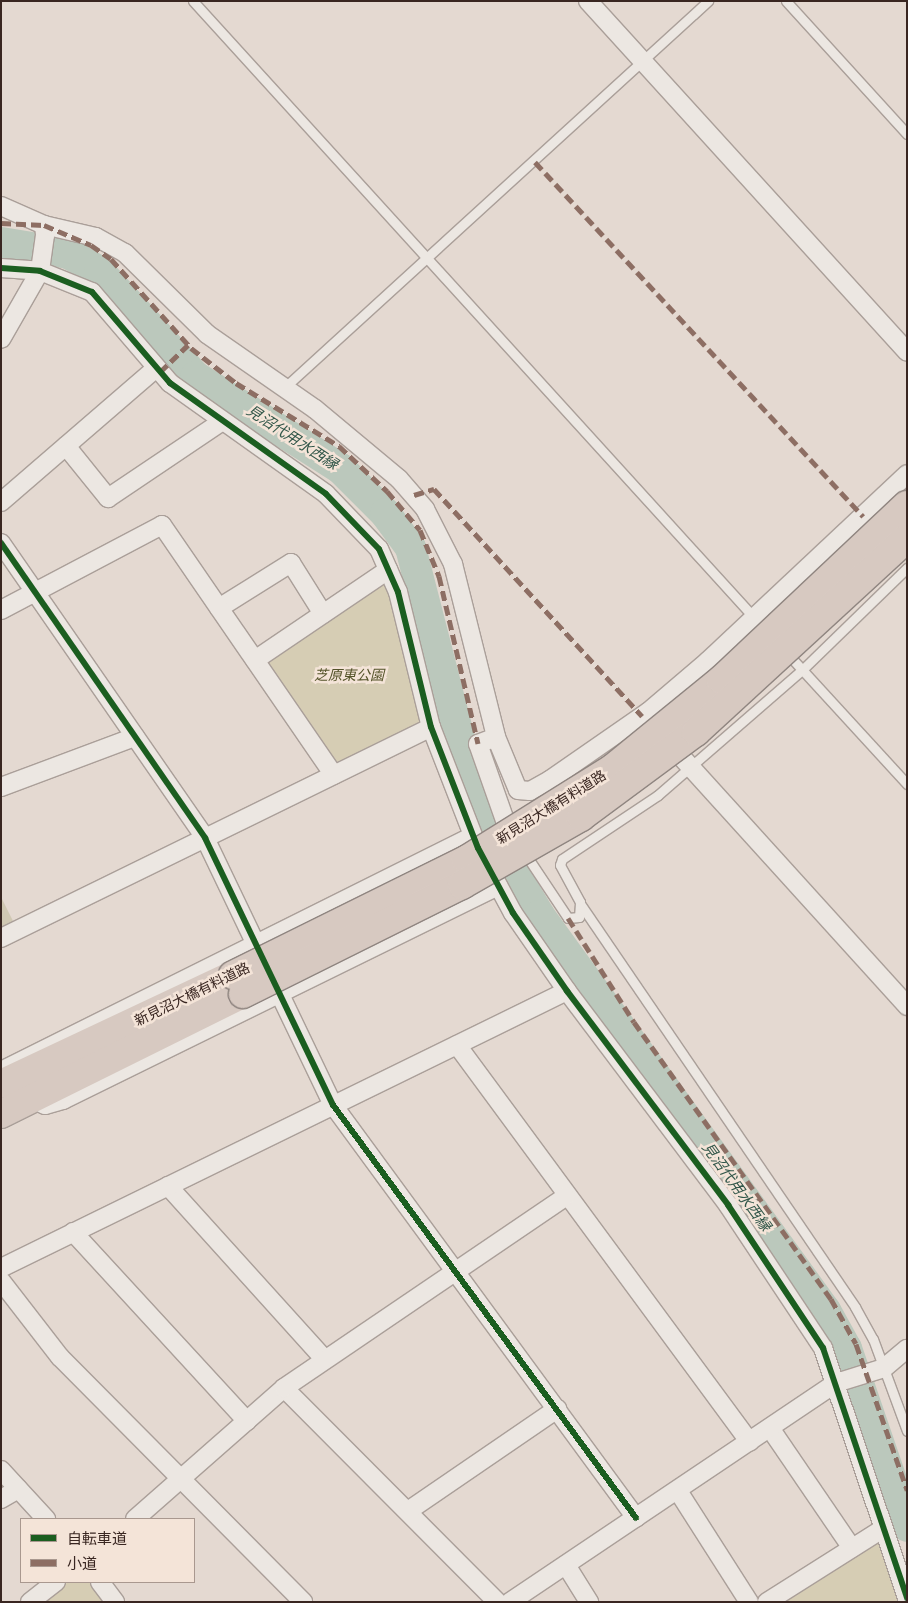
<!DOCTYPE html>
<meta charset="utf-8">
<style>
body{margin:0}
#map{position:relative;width:908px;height:1603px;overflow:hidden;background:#e4d9d1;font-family:"Crimson Pro","Noto Sans JP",serif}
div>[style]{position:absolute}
.green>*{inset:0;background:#d6cdb4}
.cemetery>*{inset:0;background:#d0c8b3}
.river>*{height:31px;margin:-15.5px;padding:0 15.5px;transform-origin:15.5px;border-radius:15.5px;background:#bbc8bc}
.roads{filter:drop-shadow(1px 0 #aa9f99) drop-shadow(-1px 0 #aa9f99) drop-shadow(0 1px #aa9f99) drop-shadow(0 -1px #aa9f99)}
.lane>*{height:9px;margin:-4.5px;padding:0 4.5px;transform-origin:4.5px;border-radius:4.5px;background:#ece7e2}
.street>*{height:18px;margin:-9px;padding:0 9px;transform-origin:9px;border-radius:9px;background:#ece7e2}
.highway>*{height:28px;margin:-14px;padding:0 14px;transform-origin:14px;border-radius:14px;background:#d7c9c1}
.bridges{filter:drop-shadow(1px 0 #8f8580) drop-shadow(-1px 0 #8f8580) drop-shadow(0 1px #8f8580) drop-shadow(0 -1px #8f8580)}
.highway-bridge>*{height:28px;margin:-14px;padding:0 14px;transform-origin:14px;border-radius:14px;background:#d7c9c1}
.quiet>*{height:5px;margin-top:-2.5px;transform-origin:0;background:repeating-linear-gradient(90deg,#8d6e63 0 10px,transparent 0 15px)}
.cycleway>*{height:6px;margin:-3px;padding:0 3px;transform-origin:3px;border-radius:3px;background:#1b5e20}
span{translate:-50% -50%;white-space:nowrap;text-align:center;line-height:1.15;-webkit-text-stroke:5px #f4e4d8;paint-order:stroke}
.park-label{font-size:14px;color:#545329;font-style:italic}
.street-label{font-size:14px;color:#392621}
.water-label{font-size:15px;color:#32574a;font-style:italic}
.frame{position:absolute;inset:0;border:2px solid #392621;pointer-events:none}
.legend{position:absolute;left:20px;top:1518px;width:175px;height:65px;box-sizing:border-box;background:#f4e4d8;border:1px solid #a9988f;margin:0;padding:6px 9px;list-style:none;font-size:15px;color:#392621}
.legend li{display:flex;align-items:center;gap:10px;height:25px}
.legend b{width:25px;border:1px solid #a9988f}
</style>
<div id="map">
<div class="green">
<div style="clip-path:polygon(388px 577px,421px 715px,418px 724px,339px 763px,331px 758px,264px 657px)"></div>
<div style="clip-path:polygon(876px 1535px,902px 1602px,771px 1602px)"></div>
<div style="clip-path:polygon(68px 1582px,90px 1582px,106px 1602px,43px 1602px)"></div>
</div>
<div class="cemetery">
<div style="clip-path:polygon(1px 897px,15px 925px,1px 932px)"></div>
</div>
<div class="river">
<div style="left:1px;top:242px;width:68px;rotate:9.3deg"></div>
<div style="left:68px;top:253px;width:36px;rotate:30deg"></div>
<div style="left:99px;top:271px;width:142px;rotate:47.6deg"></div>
<div style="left:195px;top:376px;width:172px;rotate:32.4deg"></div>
<div style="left:340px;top:468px;width:64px;rotate:45deg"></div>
<div style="left:385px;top:513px;width:42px;rotate:53.7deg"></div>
<div style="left:410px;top:547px;width:221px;rotate:75.6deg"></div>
<div style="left:465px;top:761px;width:67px;rotate:69.1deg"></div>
<div style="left:515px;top:875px;width:47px;rotate:59deg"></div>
<div style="left:539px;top:915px;width:488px;rotate:54.1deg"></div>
<div style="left:825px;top:1310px;width:43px;rotate:61.1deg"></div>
<div style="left:846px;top:1348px;width:188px;rotate:71.1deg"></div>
</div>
<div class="roads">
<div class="lane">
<div style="left:193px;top:1px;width:854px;rotate:47.7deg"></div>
<div style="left:786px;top:1px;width:180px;rotate:47.7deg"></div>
<div style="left:285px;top:387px;width:573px;rotate:-42.38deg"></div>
<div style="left:786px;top:652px;width:179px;rotate:47.5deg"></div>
<div style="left:521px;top:860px;width:7px;rotate:-16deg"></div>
<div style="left:528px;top:858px;width:72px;rotate:56.3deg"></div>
<div style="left:568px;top:918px;width:11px;rotate:-5deg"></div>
<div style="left:579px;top:917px;width:15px;rotate:-86deg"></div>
<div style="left:580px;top:902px;width:42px;rotate:-118.4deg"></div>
<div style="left:560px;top:865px;width:6px;rotate:-72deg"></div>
<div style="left:562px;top:859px;width:115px;rotate:-33.7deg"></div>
<div style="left:658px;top:795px;width:192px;rotate:-41deg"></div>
<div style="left:803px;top:669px;width:145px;rotate:-44.2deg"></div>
<div style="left:581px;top:905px;width:486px;rotate:55.7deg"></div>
<div style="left:855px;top:1307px;width:37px;rotate:61deg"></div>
<div style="left:873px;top:1339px;width:98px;rotate:69.7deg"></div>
</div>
<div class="street">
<div style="left:588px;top:1px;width:474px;rotate:47.7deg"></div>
<div style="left:1px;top:206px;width:47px;rotate:23.8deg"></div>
<div style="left:44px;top:225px;width:10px;rotate:84deg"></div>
<div style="left:45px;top:235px;width:36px;rotate:98deg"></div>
<div style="left:40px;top:271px;width:78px;rotate:119.8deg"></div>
<div style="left:44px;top:225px;width:53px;rotate:13deg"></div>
<div style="left:96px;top:237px;width:33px;rotate:29deg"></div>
<div style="left:125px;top:253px;width:115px;rotate:44.6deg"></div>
<div style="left:207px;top:334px;width:131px;rotate:34.8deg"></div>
<div style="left:315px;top:409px;width:109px;rotate:39.8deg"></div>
<div style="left:399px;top:479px;width:40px;rotate:49deg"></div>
<div style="left:425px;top:509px;width:62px;rotate:63deg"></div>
<div style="left:453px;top:564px;width:178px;rotate:76deg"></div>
<div style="left:1px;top:268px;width:39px;rotate:4deg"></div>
<div style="left:40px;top:271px;width:56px;rotate:22deg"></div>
<div style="left:92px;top:292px;width:120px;rotate:49.4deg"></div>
<div style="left:170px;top:383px;width:191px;rotate:35.4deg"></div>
<div style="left:326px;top:494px;width:76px;rotate:46.1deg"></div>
<div style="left:379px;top:549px;width:47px;rotate:66.2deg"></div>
<div style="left:398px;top:592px;width:139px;rotate:76.3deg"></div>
<div style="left:431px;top:727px;width:130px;rotate:68.8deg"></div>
<div style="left:478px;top:848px;width:74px;rotate:61.7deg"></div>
<div style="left:513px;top:913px;width:95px;rotate:55.3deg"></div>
<div style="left:567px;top:991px;width:268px;rotate:53deg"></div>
<div style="left:728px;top:1205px;width:172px;rotate:56.4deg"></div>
<div style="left:823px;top:1348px;width:264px;rotate:71.4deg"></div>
<div style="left:66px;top:446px;width:67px;rotate:51.1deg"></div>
<div style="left:108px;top:498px;width:136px;rotate:-33.9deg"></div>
<div style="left:1px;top:502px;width:205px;rotate:-40.8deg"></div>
<div style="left:1px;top:543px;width:359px;rotate:55.3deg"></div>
<div style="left:205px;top:838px;width:296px;rotate:64.4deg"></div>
<div style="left:333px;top:1105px;width:512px;rotate:53.73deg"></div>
<div style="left:219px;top:608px;width:85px;rotate:-32deg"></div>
<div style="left:291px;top:563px;width:60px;rotate:57.9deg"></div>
<div style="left:1px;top:610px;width:182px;rotate:-27.8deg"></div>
<div style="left:162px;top:525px;width:303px;rotate:55.5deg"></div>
<div style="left:255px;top:660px;width:161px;rotate:-34.1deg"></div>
<div style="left:667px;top:741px;width:358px;rotate:47.8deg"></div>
<div style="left:1px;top:787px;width:143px;rotate:-20.5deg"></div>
<div style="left:498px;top:837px;width:13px;rotate:-39deg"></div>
<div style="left:508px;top:829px;width:90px;rotate:-109.4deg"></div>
<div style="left:478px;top:744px;width:19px;rotate:-21deg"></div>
<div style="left:496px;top:737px;width:57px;rotate:67.5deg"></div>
<div style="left:518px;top:790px;width:12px;rotate:5deg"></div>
<div style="left:530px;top:791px;width:23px;rotate:-29deg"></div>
<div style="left:550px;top:780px;width:119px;rotate:-34.8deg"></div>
<div style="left:648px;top:712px;width:79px;rotate:-40.4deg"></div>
<div style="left:708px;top:661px;width:273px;rotate:-43.2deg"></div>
<div style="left:1px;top:938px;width:479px;rotate:-26.1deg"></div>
<div style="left:457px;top:1045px;width:493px;rotate:53.6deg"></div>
<div style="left:1px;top:1071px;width:527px;rotate:-26.47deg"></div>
<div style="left:35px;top:1100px;width:11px;rotate:27deg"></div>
<div style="left:45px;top:1105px;width:19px;rotate:-16deg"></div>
<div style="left:63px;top:1100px;width:485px;rotate:-26.2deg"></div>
<div style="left:168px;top:1186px;width:234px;rotate:47.9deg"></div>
<div style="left:73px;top:1232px;width:257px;rotate:47.4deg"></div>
<div style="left:1px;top:1268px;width:630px;rotate:-26.08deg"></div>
<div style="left:1px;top:1281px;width:96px;rotate:52.2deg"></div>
<div style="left:60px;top:1357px;width:345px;rotate:45.2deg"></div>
<div style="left:284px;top:1388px;width:302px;rotate:45.1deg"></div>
<div style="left:770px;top:1428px;width:145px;rotate:55.7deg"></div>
<div style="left:1px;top:1470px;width:67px;rotate:47.4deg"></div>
<div style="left:678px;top:1491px;width:132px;rotate:57.4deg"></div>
<div style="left:1px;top:1499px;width:20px;rotate:-30deg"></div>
<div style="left:408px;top:1511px;width:181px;rotate:-34.4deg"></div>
<div style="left:135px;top:1519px;width:198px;rotate:-41.3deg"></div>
<div style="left:284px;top:1388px;width:340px;rotate:-34.2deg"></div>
<div style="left:566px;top:1565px;width:44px;rotate:58.1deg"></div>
<div style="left:100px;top:1582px;width:25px;rotate:53deg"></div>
<div style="left:30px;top:1602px;width:33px;rotate:-38deg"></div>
<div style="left:510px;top:1602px;width:393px;rotate:-33.9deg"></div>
<div style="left:836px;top:1383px;width:50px;rotate:-17.4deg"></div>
<div style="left:884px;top:1368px;width:30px;rotate:-40deg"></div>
<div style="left:767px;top:1602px;width:138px;rotate:-32.3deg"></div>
</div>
<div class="highway">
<div style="left:1px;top:1084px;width:256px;rotate:-25.2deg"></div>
<div style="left:1px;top:1114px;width:270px;rotate:-26.4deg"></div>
</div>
</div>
<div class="bridges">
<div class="highway-bridge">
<div style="left:233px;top:975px;width:260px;rotate:-26.3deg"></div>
<div style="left:466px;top:860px;width:173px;rotate:-32deg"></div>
<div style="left:613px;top:768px;width:139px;rotate:-39.2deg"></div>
<div style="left:721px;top:680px;width:255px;rotate:-43.3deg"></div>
<div style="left:243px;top:994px;width:245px;rotate:-26.5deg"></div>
<div style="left:462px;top:885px;width:137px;rotate:-29.7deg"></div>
<div style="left:581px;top:817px;width:143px;rotate:-36.5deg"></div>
<div style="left:696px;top:732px;width:287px;rotate:-42.6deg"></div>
</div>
</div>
<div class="quiet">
<div style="left:535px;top:162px;width:483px;rotate:47.2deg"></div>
<div style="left:1px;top:223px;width:43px;rotate:2.7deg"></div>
<div style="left:44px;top:225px;width:51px;rotate:23.1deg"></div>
<div style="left:91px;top:245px;width:24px;rotate:35deg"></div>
<div style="left:111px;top:259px;width:120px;rotate:48deg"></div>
<div style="left:191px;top:348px;width:57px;rotate:37.9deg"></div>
<div style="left:236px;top:383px;width:121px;rotate:31.5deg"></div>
<div style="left:339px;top:446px;width:66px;rotate:43.2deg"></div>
<div style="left:387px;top:491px;width:51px;rotate:49.8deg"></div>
<div style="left:420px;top:530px;width:50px;rotate:67.6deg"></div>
<div style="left:439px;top:576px;width:172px;rotate:76.9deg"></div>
<div style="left:160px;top:372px;width:39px;rotate:-44deg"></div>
<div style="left:414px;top:495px;width:21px;rotate:-17deg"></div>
<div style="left:434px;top:489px;width:308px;rotate:47.5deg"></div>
<div style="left:568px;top:918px;width:123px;rotate:57.6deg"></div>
<div style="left:634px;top:1022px;width:340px;rotate:54.6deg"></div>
<div style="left:831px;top:1299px;width:51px;rotate:60.9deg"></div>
<div style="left:856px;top:1344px;width:155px;rotate:70.7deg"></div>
</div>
<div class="cycleway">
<div style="left:1px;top:268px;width:39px;rotate:4deg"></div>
<div style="left:40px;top:271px;width:56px;rotate:22deg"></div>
<div style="left:92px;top:292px;width:120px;rotate:49.4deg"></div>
<div style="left:170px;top:383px;width:191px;rotate:35.4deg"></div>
<div style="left:326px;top:494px;width:76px;rotate:46.1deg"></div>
<div style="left:379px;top:549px;width:47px;rotate:66.2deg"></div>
<div style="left:398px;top:592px;width:139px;rotate:76.3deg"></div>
<div style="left:431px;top:727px;width:130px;rotate:68.8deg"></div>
<div style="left:478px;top:848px;width:74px;rotate:61.7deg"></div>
<div style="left:513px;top:913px;width:95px;rotate:55.3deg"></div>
<div style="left:567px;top:991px;width:268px;rotate:53deg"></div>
<div style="left:728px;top:1205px;width:172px;rotate:56.4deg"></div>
<div style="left:823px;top:1348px;width:264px;rotate:71.4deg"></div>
<div style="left:1px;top:543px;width:359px;rotate:55.3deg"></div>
<div style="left:205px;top:838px;width:296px;rotate:64.4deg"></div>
<div style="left:333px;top:1105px;width:512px;rotate:53.73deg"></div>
</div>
<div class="park-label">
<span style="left:349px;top:675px">芝原東公園</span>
</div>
<div class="street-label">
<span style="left:551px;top:807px;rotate:-32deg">新見沼大橋有料道路</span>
<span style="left:192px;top:994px;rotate:-26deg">新見沼大橋有料道路</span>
</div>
<div class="water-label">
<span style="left:292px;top:438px;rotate:33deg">見沼代用水西縁</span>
<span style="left:736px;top:1187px;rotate:54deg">見沼代用水西縁</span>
</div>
<div class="frame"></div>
<ul class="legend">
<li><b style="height:6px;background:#1b5e20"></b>自転車道</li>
<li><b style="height:6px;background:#8d6e63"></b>小道</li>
</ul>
</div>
